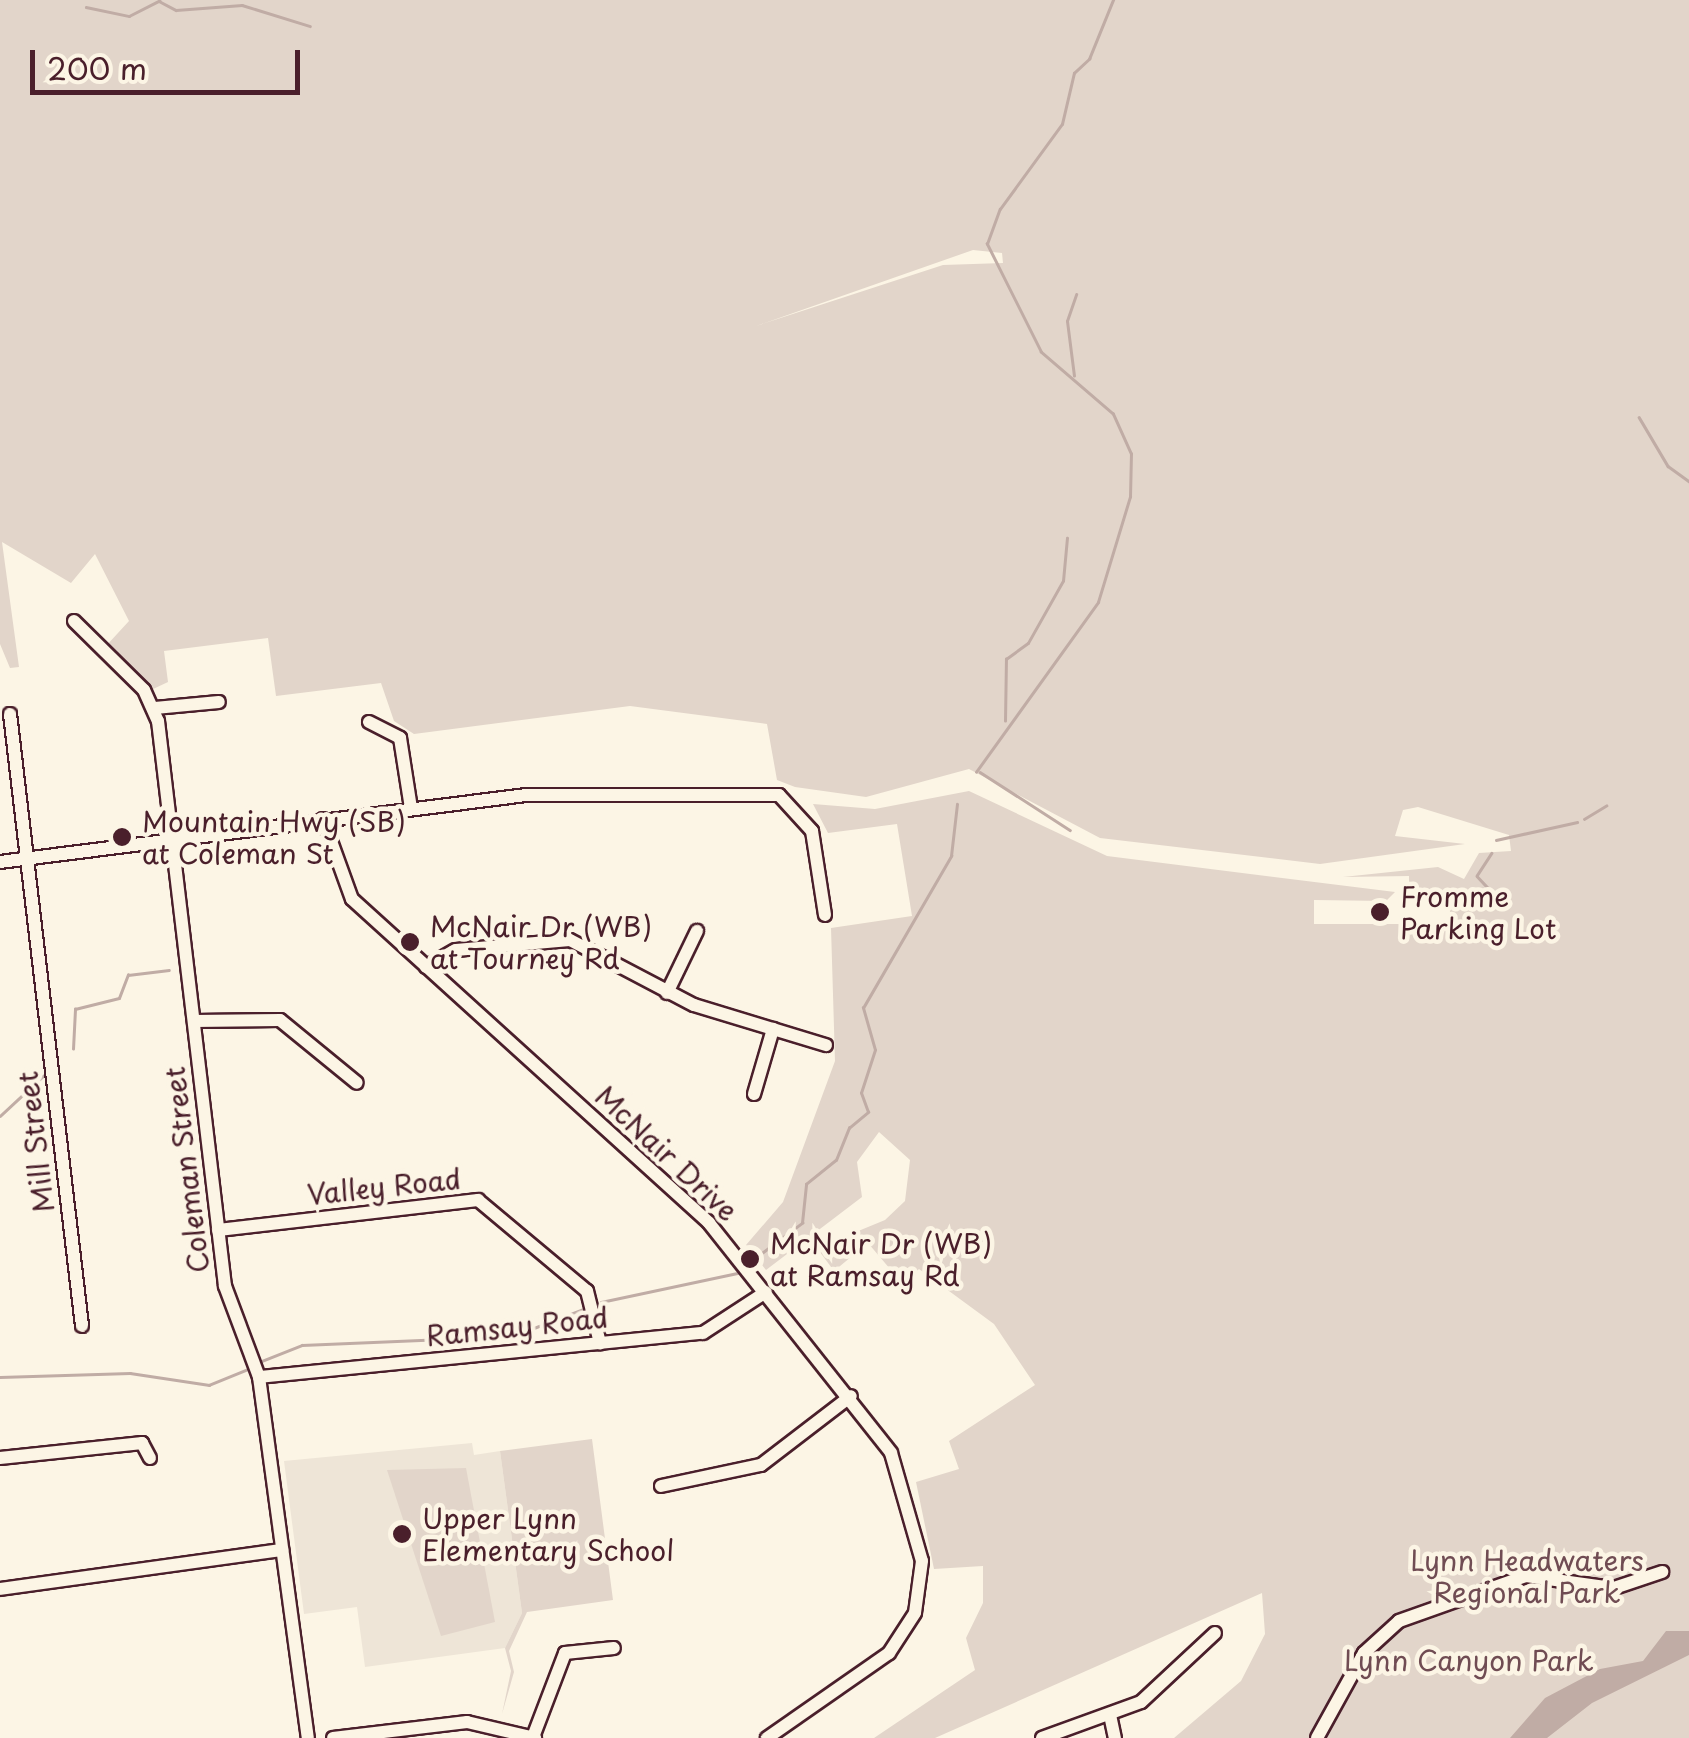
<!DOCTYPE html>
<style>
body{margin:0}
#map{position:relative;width:1689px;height:1738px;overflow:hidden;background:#fcf5e5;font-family:"Playpen Sans",sans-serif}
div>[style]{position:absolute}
.built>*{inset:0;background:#eee5d7}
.green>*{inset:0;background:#e2d5ca}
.water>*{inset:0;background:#c0aca5}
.stream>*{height:2.5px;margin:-1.25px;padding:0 1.25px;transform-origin:1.25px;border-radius:1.25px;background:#c0aca5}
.roads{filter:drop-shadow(2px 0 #4a1f2b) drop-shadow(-2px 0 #4a1f2b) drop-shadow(0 2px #4a1f2b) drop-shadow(0 -2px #4a1f2b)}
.minor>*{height:12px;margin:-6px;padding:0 6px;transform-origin:6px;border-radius:6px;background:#fcf5e5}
.dots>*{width:28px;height:28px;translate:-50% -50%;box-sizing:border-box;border:5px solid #fcf5e5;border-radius:50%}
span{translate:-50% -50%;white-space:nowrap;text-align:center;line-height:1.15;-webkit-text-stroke:9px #fcf5e5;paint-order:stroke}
.poi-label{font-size:28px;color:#4a1f2b}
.left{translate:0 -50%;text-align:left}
.street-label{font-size:28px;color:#4a1f2b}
.park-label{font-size:28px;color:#704c53}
.scale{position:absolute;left:30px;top:50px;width:270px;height:45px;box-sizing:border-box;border:5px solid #4a1f2b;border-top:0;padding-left:12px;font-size:30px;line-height:35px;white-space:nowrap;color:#4a1f2b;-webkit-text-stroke:8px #fcf5e5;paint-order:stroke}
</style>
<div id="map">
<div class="built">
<div style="clip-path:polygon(472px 1443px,474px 1455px,500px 1451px,522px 1613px,505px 1648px,365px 1667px,357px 1607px,304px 1614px,284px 1461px)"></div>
</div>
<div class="green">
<div style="clip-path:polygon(evenodd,0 0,1689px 0,1689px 1738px,1174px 1738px,1241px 1681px,1265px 1634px,1262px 1593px,935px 1738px,874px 1738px,975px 1670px,966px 1638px,983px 1603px,983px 1566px,934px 1569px,916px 1482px,959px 1469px,949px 1441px,1035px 1385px,994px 1324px,919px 1269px,902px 1283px,868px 1243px,834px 1271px,817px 1248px,885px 1220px,905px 1201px,910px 1160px,879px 1132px,857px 1162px,862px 1197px,766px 1270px,746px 1245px,783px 1202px,835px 1061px,831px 928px,912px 916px,897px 824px,828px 833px,813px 804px,875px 809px,969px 791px,1107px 856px,1395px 892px,1386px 901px,1314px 900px,1314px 924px,1454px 924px,1446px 899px,1409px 898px,1409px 876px,1343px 877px,1438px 867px,1464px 879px,1479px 853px,1511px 851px,1509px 835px,1418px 807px,1403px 810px,1395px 836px,1465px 844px,1320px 864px,1100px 838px,969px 769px,866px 797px,795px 787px,777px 780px,767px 724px,630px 706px,414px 734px,394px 721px,381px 683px,276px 696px,268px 638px,164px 651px,168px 682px,151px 690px,106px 646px,129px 621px,95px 554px,71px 583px,2px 542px,19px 667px,10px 668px,0 644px,0 0,973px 250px,1002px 253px,1003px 263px,943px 265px,756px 326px,973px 250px)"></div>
<div style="clip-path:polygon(592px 1439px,613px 1600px,527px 1612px,509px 1651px,514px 1672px,502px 1714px,511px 1671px,505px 1648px,522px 1613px,500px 1451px)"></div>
<div style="clip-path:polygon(466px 1468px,495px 1622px,441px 1636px,387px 1470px)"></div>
</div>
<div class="water">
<div style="clip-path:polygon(1666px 1631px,1689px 1631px,1689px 1655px,1592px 1703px,1547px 1738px,1510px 1738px,1545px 1698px,1600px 1669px,1643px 1661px)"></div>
</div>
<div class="stream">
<div style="left:86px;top:7px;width:44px;rotate:11.8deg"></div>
<div style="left:129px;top:16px;width:34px;rotate:-27deg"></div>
<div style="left:159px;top:1px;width:19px;rotate:28deg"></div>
<div style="left:176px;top:10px;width:66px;rotate:-4.3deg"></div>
<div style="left:242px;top:5px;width:71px;rotate:17.2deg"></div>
<div style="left:1074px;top:376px;width:55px;rotate:-97.3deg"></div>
<div style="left:1067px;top:321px;width:28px;rotate:-71deg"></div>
<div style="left:1639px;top:417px;width:57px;rotate:59.4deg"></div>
<div style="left:1668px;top:466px;width:26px;rotate:36deg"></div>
<div style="left:1005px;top:721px;width:62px;rotate:-89.1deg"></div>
<div style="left:1006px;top:659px;width:27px;rotate:-36deg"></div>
<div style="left:1028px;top:643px;width:71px;rotate:-60.6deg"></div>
<div style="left:1063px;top:581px;width:43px;rotate:-84.7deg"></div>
<div style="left:976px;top:772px;width:209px;rotate:-54.3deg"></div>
<div style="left:1098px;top:602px;width:110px;rotate:-73.1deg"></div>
<div style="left:1130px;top:497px;width:43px;rotate:-88.7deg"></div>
<div style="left:1131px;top:454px;width:44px;rotate:-114.2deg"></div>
<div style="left:1113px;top:414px;width:95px;rotate:-139.3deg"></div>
<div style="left:1041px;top:352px;width:121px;rotate:-116.6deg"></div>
<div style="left:987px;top:244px;width:37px;rotate:-70deg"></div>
<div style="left:1000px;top:209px;width:105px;rotate:-53.9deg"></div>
<div style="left:1062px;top:124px;width:52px;rotate:-76.8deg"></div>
<div style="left:1074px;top:73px;width:21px;rotate:-43deg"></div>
<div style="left:1089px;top:59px;width:64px;rotate:-67.9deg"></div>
<div style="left:980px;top:772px;width:107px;rotate:32.8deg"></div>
<div style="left:1584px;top:819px;width:26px;rotate:-31deg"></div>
<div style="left:1496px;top:840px;width:83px;rotate:-12.5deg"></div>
<div style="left:1492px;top:853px;width:27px;rotate:123deg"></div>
<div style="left:1477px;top:876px;width:23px;rotate:47deg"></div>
<div style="left:73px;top:1049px;width:40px;rotate:-87.1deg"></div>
<div style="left:75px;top:1009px;width:45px;rotate:-14deg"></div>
<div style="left:119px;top:998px;width:25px;rotate:-69deg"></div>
<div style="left:128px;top:975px;width:41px;rotate:-7deg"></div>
<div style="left:0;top:1116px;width:59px;rotate:-42.9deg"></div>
<div style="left:755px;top:1258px;width:59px;rotate:-36.7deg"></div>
<div style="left:802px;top:1223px;width:39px;rotate:-84deg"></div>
<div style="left:806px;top:1184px;width:38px;rotate:-39deg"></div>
<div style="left:836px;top:1160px;width:35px;rotate:-68deg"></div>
<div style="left:849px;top:1128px;width:25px;rotate:-40deg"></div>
<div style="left:868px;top:1112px;width:20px;rotate:-110deg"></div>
<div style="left:861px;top:1093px;width:45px;rotate:-72deg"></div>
<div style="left:875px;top:1050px;width:44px;rotate:-105.9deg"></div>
<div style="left:863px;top:1008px;width:176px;rotate:-59.9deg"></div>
<div style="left:951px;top:856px;width:52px;rotate:-83.4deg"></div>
<div style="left:601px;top:1302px;width:139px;rotate:-12deg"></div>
<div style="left:262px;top:1361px;width:43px;rotate:-21.8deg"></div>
<div style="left:302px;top:1345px;width:211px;rotate:-2.4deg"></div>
<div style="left:513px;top:1336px;width:78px;rotate:-21deg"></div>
<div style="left:0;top:1377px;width:130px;rotate:-1.8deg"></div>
<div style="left:130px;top:1373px;width:80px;rotate:8.6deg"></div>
<div style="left:209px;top:1385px;width:42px;rotate:-22.3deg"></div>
</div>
<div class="roads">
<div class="minor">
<div style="left:74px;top:621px;width:98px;rotate:44.6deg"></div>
<div style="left:144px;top:690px;width:34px;rotate:66deg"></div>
<div style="left:158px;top:721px;width:569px;rotate:83.24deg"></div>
<div style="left:225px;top:1286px;width:97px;rotate:69.5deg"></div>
<div style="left:259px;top:1377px;width:364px;rotate:82.3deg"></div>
<div style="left:155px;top:708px;width:64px;rotate:-5.4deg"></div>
<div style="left:10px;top:714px;width:616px;rotate:83.29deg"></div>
<div style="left:369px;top:722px;width:35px;rotate:27deg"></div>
<div style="left:400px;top:738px;width:71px;rotate:81.1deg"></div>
<div style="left:323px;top:819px;width:85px;rotate:70.1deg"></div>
<div style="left:352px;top:899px;width:482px;rotate:42.2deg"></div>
<div style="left:709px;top:1223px;width:293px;rotate:51.6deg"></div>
<div style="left:891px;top:1453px;width:112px;rotate:74deg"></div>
<div style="left:922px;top:1561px;width:52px;rotate:97.7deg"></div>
<div style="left:915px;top:1613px;width:48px;rotate:123deg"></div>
<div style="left:889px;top:1653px;width:149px;rotate:145.1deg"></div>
<div style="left:0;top:862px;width:530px;rotate:-7.26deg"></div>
<div style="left:526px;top:795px;width:253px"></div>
<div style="left:779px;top:795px;width:49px;rotate:47.5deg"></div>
<div style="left:812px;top:831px;width:85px;rotate:81.2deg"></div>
<div style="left:426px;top:967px;width:34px;rotate:-30deg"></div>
<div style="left:456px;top:950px;width:114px;rotate:-5deg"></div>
<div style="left:570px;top:940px;width:140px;rotate:27.7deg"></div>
<div style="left:694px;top:1005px;width:138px;rotate:16.9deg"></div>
<div style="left:667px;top:993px;width:69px;rotate:-64.2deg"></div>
<div style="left:194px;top:1021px;width:86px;rotate:-0.7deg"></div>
<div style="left:280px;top:1020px;width:99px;rotate:39.3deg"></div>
<div style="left:754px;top:1094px;width:68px;rotate:-73.7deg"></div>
<div style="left:218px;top:1230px;width:262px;rotate:-6.6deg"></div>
<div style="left:478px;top:1200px;width:142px;rotate:39.9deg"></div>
<div style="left:587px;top:1291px;width:54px;rotate:76deg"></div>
<div style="left:259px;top:1377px;width:446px;rotate:-5.7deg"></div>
<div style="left:703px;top:1333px;width:75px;rotate:-33.1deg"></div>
<div style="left:0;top:1458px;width:143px;rotate:-6deg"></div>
<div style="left:142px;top:1443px;width:17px;rotate:62deg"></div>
<div style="left:661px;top:1486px;width:102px;rotate:-11.9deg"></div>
<div style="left:761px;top:1465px;width:113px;rotate:-37.5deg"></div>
<div style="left:0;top:1589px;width:285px;rotate:-7.9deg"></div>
<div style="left:1110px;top:1715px;width:24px;rotate:78deg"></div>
<div style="left:533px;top:1737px;width:90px;rotate:-69.1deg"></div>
<div style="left:565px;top:1653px;width:49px;rotate:-5.8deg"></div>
<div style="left:333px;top:1738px;width:135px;rotate:-6.8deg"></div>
<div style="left:467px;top:1722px;width:70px;rotate:13.2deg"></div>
<div style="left:1042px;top:1738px;width:105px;rotate:-20deg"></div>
<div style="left:1141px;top:1702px;width:101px;rotate:-43deg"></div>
<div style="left:1317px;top:1738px;width:97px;rotate:-61.1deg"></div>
<div style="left:1364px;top:1653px;width:47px;rotate:-42.4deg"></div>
<div style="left:1399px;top:1621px;width:135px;rotate:-19.5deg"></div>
<div style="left:1526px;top:1576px;width:89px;rotate:7.8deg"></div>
<div style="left:1614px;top:1588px;width:51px;rotate:-18.4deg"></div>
</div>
</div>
<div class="dots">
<div style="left:122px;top:837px;background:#4a1f2b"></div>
<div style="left:1380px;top:912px;background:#4a1f2b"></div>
<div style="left:410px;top:942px;background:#4a1f2b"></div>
<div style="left:750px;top:1259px;background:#4a1f2b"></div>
<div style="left:402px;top:1534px;background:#4a1f2b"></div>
</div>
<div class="poi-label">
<span class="left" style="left:142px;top:837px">Mountain Hwy (SB)<br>at Coleman St</span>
<span class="left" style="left:1400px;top:912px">Fromme<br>Parking Lot</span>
<span class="left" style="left:430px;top:942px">McNair Dr (WB)<br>at Tourney Rd</span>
<span class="left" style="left:770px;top:1259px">McNair Dr (WB)<br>at Ramsay Rd</span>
<span class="left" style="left:422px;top:1534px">Upper Lynn<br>Elementary School</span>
</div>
<div class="street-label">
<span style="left:35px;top:1142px;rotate:-97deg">Mill Street</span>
<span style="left:667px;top:1153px;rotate:43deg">McNair Drive</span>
<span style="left:186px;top:1170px;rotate:-97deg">Coleman Street</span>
<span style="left:384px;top:1186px;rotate:-6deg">Valley Road</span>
<span style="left:517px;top:1326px;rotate:-6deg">Ramsay Road</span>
</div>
<div class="park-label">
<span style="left:1527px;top:1576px">Lynn Headwaters<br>Regional Park</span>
<span style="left:1469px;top:1660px">Lynn Canyon Park</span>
</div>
<div class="scale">200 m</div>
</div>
